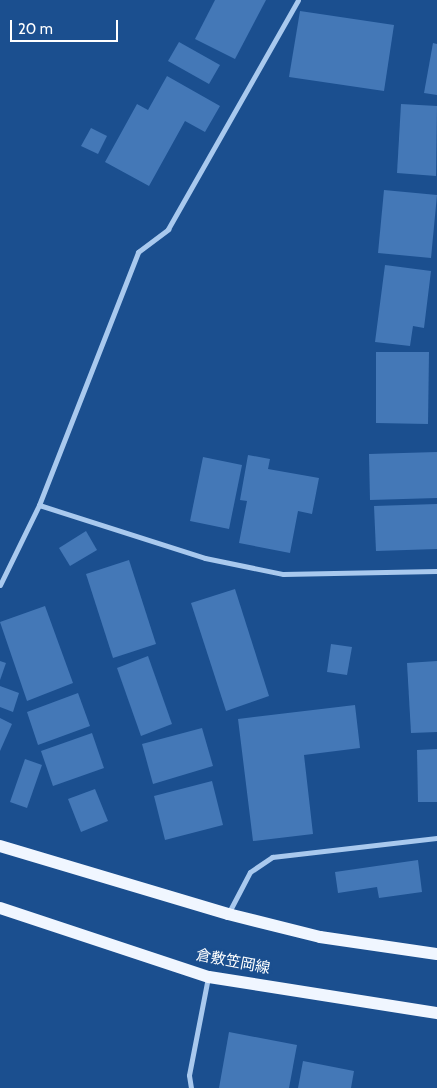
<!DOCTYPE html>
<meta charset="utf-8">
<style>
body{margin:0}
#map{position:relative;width:437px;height:1088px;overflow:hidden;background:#1b4f8f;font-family:Cabin,"Noto Sans JP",sans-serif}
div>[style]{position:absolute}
.building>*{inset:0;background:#4478b7}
.minor>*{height:5px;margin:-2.5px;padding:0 2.5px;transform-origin:2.5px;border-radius:2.5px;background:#a9c9ee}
.primary>*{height:12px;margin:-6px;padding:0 6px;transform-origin:6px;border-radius:6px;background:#f0f6ff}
span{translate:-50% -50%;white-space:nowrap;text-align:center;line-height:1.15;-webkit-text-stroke:4.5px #1b4f8f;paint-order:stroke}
.street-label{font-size:15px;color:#fff}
.scale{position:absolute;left:10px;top:20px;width:108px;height:22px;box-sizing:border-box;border:2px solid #fff;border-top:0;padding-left:6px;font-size:15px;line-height:18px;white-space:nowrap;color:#fff;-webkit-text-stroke:4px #1b4f8f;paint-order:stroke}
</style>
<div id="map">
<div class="building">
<div style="clip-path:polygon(215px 0,266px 0,235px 59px,195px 39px)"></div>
<div style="clip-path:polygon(300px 11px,394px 25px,384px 91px,289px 77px)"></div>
<div style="clip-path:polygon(179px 42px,220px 65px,209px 84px,168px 61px)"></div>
<div style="clip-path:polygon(433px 43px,437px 44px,437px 95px,424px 93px)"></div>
<div style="clip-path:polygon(167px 76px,220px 106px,205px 132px,185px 121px,149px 186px,105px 162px,137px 104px,148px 110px)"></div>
<div style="clip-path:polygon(401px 104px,437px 106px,436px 176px,397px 173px)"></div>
<div style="clip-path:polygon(91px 128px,107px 136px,98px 154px,81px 146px)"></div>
<div style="clip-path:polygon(384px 190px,437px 195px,431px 258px,378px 253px)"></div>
<div style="clip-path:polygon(385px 265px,431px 271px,424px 328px,413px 326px,410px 346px,375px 342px)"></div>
<div style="clip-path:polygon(376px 352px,429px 352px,428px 424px,376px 423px)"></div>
<div style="clip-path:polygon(437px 452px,437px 498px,370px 500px,369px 454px)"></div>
<div style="clip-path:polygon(248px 455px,270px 459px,268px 469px,319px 478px,312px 514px,298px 511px,290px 553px,239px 543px,247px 501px,240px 500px)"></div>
<div style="clip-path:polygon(203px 457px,242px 465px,229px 529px,190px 521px)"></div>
<div style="clip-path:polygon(437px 504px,437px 549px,376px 551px,374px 506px)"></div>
<div style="clip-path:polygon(86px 531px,97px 550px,70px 566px,59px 548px)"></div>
<div style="clip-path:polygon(129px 560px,156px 644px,113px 658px,86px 574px)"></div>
<div style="clip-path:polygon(235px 589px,269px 696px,226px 711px,191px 603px)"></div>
<div style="clip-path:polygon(45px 606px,73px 683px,27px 701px,0 622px)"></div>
<div style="clip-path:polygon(331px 644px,352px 647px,347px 675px,327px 672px)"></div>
<div style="clip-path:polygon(148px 656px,172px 724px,141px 736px,117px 668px)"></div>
<div style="clip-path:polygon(0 661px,6px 663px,0 680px)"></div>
<div style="clip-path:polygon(437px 661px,437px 732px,411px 733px,407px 663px)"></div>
<div style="clip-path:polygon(0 686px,19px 693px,13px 712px,0 707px)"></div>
<div style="clip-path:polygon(78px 693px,90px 726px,38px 745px,27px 712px)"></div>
<div style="clip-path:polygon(355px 705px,360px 748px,304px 755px,313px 834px,253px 841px,238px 719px)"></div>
<div style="clip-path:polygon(0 718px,12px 724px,0 751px)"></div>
<div style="clip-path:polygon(202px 728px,213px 766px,153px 784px,142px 744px)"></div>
<div style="clip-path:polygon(92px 733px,104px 768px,53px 786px,41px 751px)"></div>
<div style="clip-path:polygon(437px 749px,437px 802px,418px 802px,417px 750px)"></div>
<div style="clip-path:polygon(25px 759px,42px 765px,27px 808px,10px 802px)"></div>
<div style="clip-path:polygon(212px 781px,223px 825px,165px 840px,154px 796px)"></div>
<div style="clip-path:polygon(95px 789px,108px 821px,81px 832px,68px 799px)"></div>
<div style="clip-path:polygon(418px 860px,422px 892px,379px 898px,377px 887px,338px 893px,335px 872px)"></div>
<div style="clip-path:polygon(229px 1032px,297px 1045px,289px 1088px,219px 1088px)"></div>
<div style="clip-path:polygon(303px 1061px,354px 1071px,351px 1088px,298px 1088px)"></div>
</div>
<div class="minor">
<div style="left:39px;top:505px;width:174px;rotate:17.7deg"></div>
<div style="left:205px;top:558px;width:80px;rotate:11.6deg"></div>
<div style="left:283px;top:574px;width:154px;rotate:-1.1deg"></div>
<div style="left:0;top:585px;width:89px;rotate:-64deg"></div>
<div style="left:39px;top:505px;width:272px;rotate:-68.6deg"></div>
<div style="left:138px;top:252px;width:38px;rotate:-37deg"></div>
<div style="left:168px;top:229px;width:263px;rotate:-60.4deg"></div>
<div style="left:228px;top:914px;width:47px;rotate:-62.4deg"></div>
<div style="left:250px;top:872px;width:27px;rotate:-34deg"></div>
<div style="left:272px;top:857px;width:166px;rotate:-6.6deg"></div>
<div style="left:191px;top:1088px;width:13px;rotate:-99deg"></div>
<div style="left:189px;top:1075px;width:100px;rotate:-79deg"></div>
</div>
<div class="primary">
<div style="left:0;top:846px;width:238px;rotate:16.6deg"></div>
<div style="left:228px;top:914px;width:95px;rotate:14deg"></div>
<div style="left:320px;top:937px;width:118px;rotate:8.3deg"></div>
<div style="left:0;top:908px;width:220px;rotate:18.3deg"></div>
<div style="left:209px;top:977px;width:231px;rotate:9deg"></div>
</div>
<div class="street-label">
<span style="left:233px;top:962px;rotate:11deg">倉敷笠岡線</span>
</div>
<div class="scale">20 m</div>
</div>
